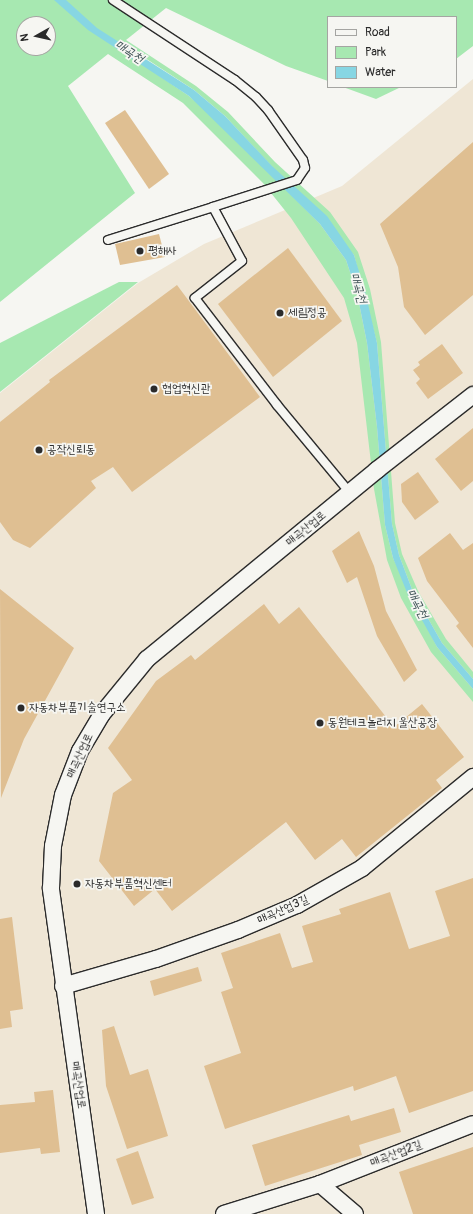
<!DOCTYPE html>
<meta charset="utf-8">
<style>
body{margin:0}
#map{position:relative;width:473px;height:1214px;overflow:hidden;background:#f6f6f2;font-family:Pangolin,"Poor Story",sans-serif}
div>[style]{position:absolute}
.built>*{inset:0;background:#efe6d5}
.green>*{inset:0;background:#a7e8b1}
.water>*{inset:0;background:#87d6e3}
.building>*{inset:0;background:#dfbf92}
.roads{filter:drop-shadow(1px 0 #2b2b2b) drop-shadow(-1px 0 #2b2b2b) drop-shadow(0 1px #2b2b2b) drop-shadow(0 -1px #2b2b2b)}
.service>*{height:8px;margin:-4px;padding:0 4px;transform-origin:4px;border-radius:4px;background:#f6f6f2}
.minor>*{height:16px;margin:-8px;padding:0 8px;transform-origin:8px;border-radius:8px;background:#f6f6f2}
.dots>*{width:11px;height:11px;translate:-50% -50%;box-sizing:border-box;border:2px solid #f6f6f2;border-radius:50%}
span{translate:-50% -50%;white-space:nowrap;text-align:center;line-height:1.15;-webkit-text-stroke:3.5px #f6f6f2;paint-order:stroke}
.poi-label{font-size:12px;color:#2b2b2b}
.left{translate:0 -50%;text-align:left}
.street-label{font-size:12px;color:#2b2b2b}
.water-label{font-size:13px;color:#425659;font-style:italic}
.legend{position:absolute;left:327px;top:16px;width:130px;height:72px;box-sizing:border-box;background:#f6f6f2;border:1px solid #a5a5a2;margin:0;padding:5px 7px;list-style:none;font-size:12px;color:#2b2b2b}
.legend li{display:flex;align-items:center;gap:8px;height:20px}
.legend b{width:20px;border:1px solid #a5a5a2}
.north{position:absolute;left:16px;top:16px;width:40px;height:40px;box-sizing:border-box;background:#f6f6f2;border:1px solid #a5a5a2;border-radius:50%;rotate:262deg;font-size:11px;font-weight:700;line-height:16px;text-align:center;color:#2b2b2b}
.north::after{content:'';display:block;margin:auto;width:14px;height:18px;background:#2b2b2b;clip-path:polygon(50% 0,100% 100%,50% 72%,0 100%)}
</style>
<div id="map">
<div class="built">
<div style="clip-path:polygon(473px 79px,473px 1214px,0 1214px,0 393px,138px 283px,204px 244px,342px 186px)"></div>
</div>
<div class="green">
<div style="clip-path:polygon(evenodd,0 0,473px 0,473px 46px,456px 59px,456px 17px,328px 17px,328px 81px,286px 66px,166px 8px,126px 40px,196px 86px,228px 112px,275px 162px,330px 212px,358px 252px,370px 289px,381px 342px,395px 523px,402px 554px,418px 591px,446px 639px,473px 672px,473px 679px,442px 643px,413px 592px,399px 555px,392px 524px,377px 343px,354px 255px,225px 116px,194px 90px,122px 43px,117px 47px,189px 96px,219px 122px,320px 224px,346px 260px,357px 293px,367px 343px,377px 427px,385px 525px,393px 558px,437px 647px,473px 689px,473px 702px,431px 652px,401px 598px,387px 560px,374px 489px,357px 343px,344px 298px,291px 218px,263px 183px,183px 103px,108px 54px,68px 86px,135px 193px,0 302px,0 0,24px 24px,48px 24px,48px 48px,24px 48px,24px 24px)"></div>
<div style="clip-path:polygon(343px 87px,401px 87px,376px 99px)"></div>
<div style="clip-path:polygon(119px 282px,138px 282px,0 392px,0 343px)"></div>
</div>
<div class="water">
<div style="clip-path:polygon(54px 0,66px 0,97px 28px,194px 90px,225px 116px,272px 166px,327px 216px,354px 255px,365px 291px,377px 343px,392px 524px,399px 555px,413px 592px,442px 643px,473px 679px,473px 689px,437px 647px,408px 595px,393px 558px,385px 525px,377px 427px,367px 343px,357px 293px,346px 260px,320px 224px,189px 96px,88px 30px)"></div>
</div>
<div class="building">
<div style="clip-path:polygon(125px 110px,169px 174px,149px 189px,105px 123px)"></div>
<div style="clip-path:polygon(473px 142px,473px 295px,425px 335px,404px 307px,398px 267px,380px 224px)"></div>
<div style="clip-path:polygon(159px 234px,165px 257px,120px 265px,115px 244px)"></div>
<div style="clip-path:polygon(288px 248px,342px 321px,273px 377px,218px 304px)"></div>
<div style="clip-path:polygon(177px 285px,260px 397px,132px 492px,113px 467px,91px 481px,96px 488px,30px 548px,13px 540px,0 522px,0 422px,50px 382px,49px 380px)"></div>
<div style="clip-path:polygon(442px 344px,463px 373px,428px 399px,416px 383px,420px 379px,413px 370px,420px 365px,418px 362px)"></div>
<div style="clip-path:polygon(473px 428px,473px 481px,461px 491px,435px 459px)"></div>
<div style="clip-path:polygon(418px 472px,439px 502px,415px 520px,402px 502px,401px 484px)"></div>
<div style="clip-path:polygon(359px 531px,374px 566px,386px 611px,417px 670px,404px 682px,377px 636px,357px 577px,347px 583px,332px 551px)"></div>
<div style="clip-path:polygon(450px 533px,463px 550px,473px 543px,473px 648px,456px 626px,459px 623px,427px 581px,418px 558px)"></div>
<div style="clip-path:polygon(0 589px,74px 648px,24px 739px,1px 798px)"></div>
<div style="clip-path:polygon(264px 604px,279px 624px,299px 607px,394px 727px,422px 704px,464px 757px,436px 780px,442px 788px,356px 857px,342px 839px,315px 860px,286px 822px,172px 911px,155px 889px,134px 906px,99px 861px,113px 793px,132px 780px,108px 748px,156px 681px,191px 655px,195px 660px)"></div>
<div style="clip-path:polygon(473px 878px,473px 1091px,409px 1113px,396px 1076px,354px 1091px,353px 1086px,225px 1129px,204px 1066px,241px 1053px,221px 992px,233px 988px,221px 953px,280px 933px,292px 968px,313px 962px,302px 926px,341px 914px,339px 909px,390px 892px,409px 949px,450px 936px,435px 891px)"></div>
<div style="clip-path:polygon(12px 917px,23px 1009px,10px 1011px,12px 1027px,0 1029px,0 919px)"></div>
<div style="clip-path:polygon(198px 967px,202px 981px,154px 996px,150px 981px)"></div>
<div style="clip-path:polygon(114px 1026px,130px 1075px,148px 1069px,168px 1136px,127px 1149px,106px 1086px,102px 1030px)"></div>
<div style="clip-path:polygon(53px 1090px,60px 1152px,41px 1154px,40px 1148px,0 1153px,0 1105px,35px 1102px,34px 1092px)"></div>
<div style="clip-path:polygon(394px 1108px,401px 1132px,359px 1145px,362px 1155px,265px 1186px,252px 1145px,349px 1115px,351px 1121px)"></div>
<div style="clip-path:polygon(473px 1147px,473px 1214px,413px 1214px,399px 1172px)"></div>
<div style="clip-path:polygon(138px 1151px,154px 1198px,132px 1205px,116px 1159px)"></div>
</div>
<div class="roads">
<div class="service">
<div style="left:113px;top:0;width:146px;rotate:33.3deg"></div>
<div style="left:235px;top:80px;width:27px;rotate:39deg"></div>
<div style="left:256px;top:97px;width:18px;rotate:47deg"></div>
<div style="left:268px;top:110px;width:61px;rotate:55deg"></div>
<div style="left:303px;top:160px;width:8px;rotate:76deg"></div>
<div style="left:305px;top:168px;width:14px;rotate:124deg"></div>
<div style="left:297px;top:180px;width:88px;rotate:162.2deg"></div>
<div style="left:108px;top:240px;width:110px;rotate:-17.4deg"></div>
<div style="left:213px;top:207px;width:61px;rotate:61.8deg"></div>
<div style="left:242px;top:261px;width:60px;rotate:141.8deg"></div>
<div style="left:195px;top:298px;width:135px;rotate:52.5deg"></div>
<div style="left:277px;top:405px;width:114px;rotate:50.3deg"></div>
</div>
<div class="minor">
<div style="left:63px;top:986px;width:97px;rotate:-16.2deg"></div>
<div style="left:156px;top:959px;width:87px;rotate:-19.5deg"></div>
<div style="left:238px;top:930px;width:64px;rotate:-23deg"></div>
<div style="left:297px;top:905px;width:75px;rotate:-29.6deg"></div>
<div style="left:362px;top:868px;width:144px;rotate:-39.3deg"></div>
<div style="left:320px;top:1184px;width:164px;rotate:-21.4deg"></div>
<div style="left:96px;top:1214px;width:329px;rotate:-97.9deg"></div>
<div style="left:51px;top:888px;width:42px;rotate:-87.3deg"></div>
<div style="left:53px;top:846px;width:52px;rotate:-78.9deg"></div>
<div style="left:63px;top:795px;width:47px;rotate:-68.9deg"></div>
<div style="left:80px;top:751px;width:43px;rotate:-59.3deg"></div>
<div style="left:102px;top:714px;width:71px;rotate:-50.7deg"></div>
<div style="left:147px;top:659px;width:298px;rotate:-39.4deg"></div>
<div style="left:377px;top:470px;width:122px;rotate:-38deg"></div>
<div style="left:224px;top:1214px;width:101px;rotate:-17.4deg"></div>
<div style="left:320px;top:1184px;width:46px;rotate:40.6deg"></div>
</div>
</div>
<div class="dots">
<div style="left:140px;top:251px;background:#2b2b2b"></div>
<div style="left:280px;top:313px;background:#2b2b2b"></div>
<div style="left:154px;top:389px;background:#2b2b2b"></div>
<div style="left:39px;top:450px;background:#2b2b2b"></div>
<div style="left:21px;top:708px;background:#2b2b2b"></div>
<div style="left:320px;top:723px;background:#2b2b2b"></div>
<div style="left:77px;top:884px;background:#2b2b2b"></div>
</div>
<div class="poi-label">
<span class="left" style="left:148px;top:251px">평해사</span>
<span class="left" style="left:288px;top:313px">세림정공</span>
<span class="left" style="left:162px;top:389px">협업혁신관</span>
<span class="left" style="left:47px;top:450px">공작신뢰동</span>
<span class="left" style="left:29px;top:708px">자동차부품기술연구소</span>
<span class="left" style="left:328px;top:723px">동원테크놀러지 울산공장</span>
<span class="left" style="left:85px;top:884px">자동차부품혁신센터</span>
</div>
<div class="street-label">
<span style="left:306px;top:529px;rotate:-39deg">매곡산업로</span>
<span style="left:80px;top:756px;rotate:-65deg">매곡산업로</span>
<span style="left:283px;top:910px;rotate:-24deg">매곡산업3길</span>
<span style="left:78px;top:1085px;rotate:82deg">매곡산업로</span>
<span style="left:396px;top:1154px;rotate:-21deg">매곡산업2길</span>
</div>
<div class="water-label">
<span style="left:129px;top:52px;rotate:33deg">매곡천</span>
<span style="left:358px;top:288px;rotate:74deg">매곡천</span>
<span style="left:417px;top:604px;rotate:62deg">매곡천</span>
</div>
<ul class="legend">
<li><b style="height:5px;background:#f6f6f2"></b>Road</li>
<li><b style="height:11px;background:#a7e8b1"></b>Park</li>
<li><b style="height:11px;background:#87d6e3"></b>Water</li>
</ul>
<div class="north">N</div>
</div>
